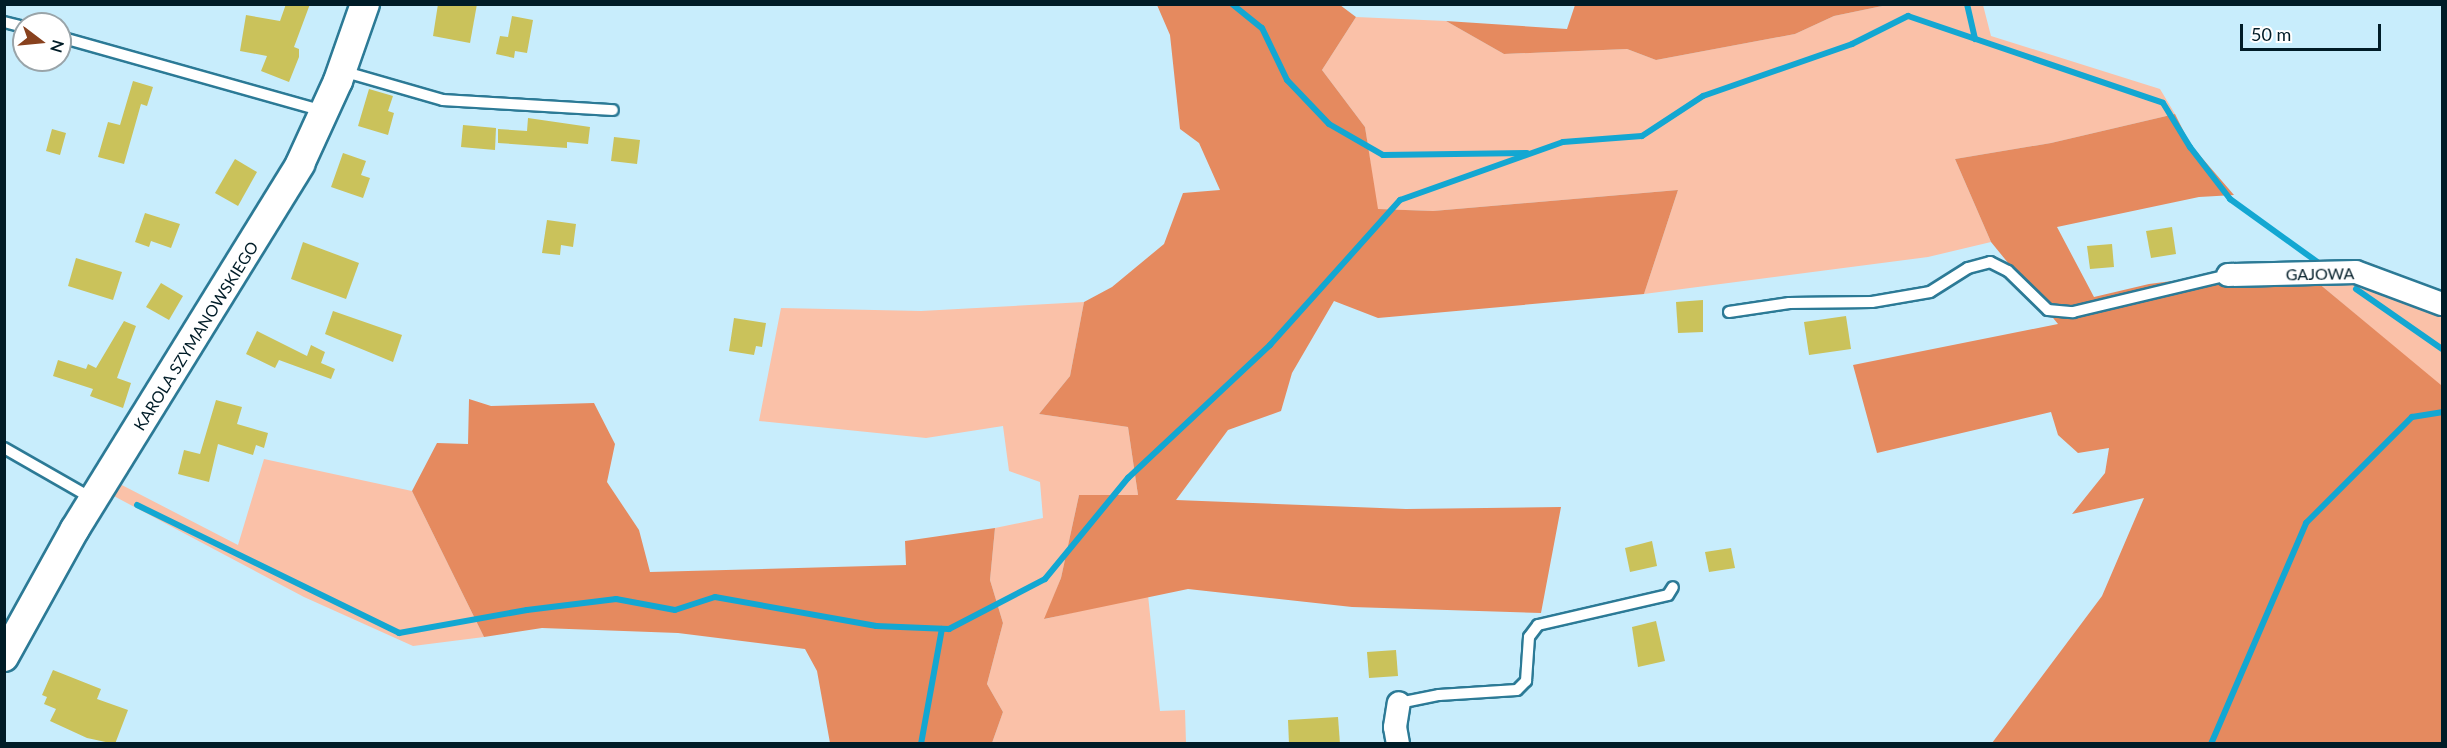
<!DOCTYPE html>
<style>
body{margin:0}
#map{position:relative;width:2447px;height:748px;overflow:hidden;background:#c8edfc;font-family:Lato,sans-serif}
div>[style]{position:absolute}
.green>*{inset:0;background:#fac1a8}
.forest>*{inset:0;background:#e58a5f}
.stream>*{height:6px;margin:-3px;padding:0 3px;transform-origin:3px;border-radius:3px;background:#13a7d2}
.building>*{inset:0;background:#cac25b}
.roads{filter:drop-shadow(2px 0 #2c7a96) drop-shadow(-2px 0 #2c7a96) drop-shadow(0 2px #2c7a96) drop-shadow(0 -2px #2c7a96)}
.service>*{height:10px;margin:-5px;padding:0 5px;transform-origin:5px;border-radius:5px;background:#fff}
.minor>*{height:22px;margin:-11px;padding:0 11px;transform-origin:11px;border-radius:11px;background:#fff}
.tertiary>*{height:28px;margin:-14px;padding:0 14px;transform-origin:14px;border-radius:14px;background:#fff}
span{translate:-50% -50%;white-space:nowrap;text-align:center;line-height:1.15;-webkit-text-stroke:4.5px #fff;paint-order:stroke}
.street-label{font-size:16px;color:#001c27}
.frame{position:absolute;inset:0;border:6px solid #001c27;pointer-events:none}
.north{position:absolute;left:12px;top:12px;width:60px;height:60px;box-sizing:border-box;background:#fff;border:2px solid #99a4a9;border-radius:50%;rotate:106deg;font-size:16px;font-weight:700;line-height:24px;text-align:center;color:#001c27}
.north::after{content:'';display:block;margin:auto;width:21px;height:27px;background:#88411e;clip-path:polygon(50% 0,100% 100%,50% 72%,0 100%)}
.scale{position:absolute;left:2240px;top:24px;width:141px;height:27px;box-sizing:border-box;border:3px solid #001c27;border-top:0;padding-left:8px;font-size:18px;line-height:21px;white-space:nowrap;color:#001c27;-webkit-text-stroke:4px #fff;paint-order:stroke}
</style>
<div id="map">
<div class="green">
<div style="clip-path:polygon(1887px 5px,1983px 5px,1991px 36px,2160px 89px,2175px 114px,2051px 143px,1955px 159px,1991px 242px,1928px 257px,1644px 294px,1678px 190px,1433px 211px,1377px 209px,1365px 127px,1322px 70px,1356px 17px,1446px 21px,1504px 54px,1627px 49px,1656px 60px,1795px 34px,1834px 16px)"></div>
<div style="clip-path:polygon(2365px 261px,2391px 271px,2385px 287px,2442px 310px,2442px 387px,2317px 282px,2301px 263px)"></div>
<div style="clip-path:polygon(1084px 302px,1070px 376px,1039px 414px,1128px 427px,1138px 495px,1079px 495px,1061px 578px,1045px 619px,1148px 595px,1160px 711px,1185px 710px,1186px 743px,992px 743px,1003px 712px,987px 684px,1003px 623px,990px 580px,995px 528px,1043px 518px,1040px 482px,1009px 471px,1003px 426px,926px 438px,759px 421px,781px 308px,921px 311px)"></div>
<div style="clip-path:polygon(264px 459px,412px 491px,484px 637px,413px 646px,304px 597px,110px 494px,116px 482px,238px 545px)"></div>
</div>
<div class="forest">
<div style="clip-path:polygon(1157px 5px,1340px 5px,1356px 17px,1322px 70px,1365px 127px,1378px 209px,1433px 211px,1678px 190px,1644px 294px,1378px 318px,1334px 301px,1292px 373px,1281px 411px,1228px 430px,1176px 500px,1406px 509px,1561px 507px,1541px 613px,1352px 607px,1188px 589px,1044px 619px,1061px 578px,1079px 495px,1138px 495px,1128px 427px,1039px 414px,1070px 376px,1084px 302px,1112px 287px,1164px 244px,1183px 193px,1220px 190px,1199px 143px,1180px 129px,1170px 35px)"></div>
<div style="clip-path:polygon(1575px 5px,1575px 4px,1887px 5px,1834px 16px,1795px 34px,1656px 60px,1627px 49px,1504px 54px,1446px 21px,1567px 29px)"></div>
<div style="clip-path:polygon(2175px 114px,2190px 144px,2234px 195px,2199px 197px,2057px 227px,2094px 297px,2149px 284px,2226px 274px,2317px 282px,2441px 385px,2442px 743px,1992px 743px,2102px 596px,2144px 498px,2072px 514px,2105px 473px,2109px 448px,2078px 453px,2058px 435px,2051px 412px,1877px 453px,1853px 365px,2058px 324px,1991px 242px,1955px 159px,2051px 143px)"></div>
<div style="clip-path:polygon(469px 399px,491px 406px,594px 403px,615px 444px,607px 482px,639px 530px,650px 572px,906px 565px,905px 541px,995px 528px,990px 580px,1003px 623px,987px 684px,1003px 712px,992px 743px,830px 743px,817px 671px,805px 649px,678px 633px,542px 628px,484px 637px,412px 491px,437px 443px,468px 444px)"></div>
</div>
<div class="stream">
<div style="left:1232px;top:4px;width:38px;rotate:39deg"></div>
<div style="left:1262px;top:28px;width:58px;rotate:64.3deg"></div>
<div style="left:1287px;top:80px;width:61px;rotate:46.3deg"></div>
<div style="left:1329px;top:124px;width:62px;rotate:29.9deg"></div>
<div style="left:1383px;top:155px;width:144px;rotate:-0.8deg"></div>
<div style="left:1967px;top:4px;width:36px;rotate:77deg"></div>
<div style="left:2356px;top:289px;width:105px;rotate:34.9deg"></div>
<div style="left:137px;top:505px;width:292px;rotate:26deg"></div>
<div style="left:399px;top:633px;width:130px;rotate:-10.2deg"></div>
<div style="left:527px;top:610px;width:90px;rotate:-7deg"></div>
<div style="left:616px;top:599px;width:60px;rotate:10.6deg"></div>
<div style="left:675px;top:610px;width:42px;rotate:-18deg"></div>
<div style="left:715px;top:597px;width:164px;rotate:10.2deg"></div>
<div style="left:876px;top:626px;width:73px;rotate:2.4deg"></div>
<div style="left:949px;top:629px;width:108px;rotate:-27.5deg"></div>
<div style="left:1045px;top:579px;width:131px;rotate:-50.6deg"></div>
<div style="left:1128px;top:478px;width:195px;rotate:-43.1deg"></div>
<div style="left:1270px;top:345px;width:195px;rotate:-48.1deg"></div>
<div style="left:1400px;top:200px;width:173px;rotate:-19.6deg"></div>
<div style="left:1563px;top:142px;width:79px;rotate:-4.3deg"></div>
<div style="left:1642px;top:136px;width:73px;rotate:-33.3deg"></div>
<div style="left:1703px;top:96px;width:158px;rotate:-19.2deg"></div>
<div style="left:1852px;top:44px;width:63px;rotate:-26.6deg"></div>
<div style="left:1908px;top:16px;width:269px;rotate:18.8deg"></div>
<div style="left:2163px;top:103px;width:52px;rotate:58.5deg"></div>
<div style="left:2190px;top:147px;width:66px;rotate:52.4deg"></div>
<div style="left:2230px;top:199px;width:111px;rotate:35.8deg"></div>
<div style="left:921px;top:744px;width:117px;rotate:-79.7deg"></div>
<div style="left:2211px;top:744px;width:241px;rotate:-66.7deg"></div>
<div style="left:2306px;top:523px;width:150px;rotate:-45deg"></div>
<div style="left:2412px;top:417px;width:30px;rotate:-9deg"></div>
</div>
<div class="building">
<div style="clip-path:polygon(286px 4px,310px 4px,294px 47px,299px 49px,299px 57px,289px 82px,261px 71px,267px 56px,240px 51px,246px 15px,280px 21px)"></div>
<div style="clip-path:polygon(438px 4px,477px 4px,470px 43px,433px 36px)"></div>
<div style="clip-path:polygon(512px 16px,533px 20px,527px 53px,515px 51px,514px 58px,496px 54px,500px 36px,508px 37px)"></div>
<div style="clip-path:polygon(133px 81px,153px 87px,147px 106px,141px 104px,124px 164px,98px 157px,108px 122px,120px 125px)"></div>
<div style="clip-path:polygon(369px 89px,393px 96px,388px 111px,394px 113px,388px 135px,358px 126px)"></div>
<div style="clip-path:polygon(528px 118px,590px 127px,588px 144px,567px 142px,567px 148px,498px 143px,498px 129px,527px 131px)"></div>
<div style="clip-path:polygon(463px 125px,496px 128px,495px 150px,461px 147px)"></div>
<div style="clip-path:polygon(52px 129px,66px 133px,60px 155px,46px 151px)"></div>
<div style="clip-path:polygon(614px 137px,640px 140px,637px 164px,611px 161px)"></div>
<div style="clip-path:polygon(343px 153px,366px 161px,361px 175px,370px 178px,363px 198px,331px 187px)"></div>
<div style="clip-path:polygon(235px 159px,257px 172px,238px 206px,215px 193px)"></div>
<div style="clip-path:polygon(145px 213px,180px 224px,171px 248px,151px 241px,149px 247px,135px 242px)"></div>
<div style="clip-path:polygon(547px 220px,576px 224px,573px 247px,561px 245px,560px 255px,542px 253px)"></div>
<div style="clip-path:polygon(2172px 227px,2176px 254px,2151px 258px,2146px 231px)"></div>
<div style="clip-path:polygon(303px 242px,359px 263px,346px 299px,291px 279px)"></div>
<div style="clip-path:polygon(2112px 244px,2114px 267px,2090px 269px,2087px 246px)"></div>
<div style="clip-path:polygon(76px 258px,122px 272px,113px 300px,68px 286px)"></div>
<div style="clip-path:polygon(161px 283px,183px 296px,169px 320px,146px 307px)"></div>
<div style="clip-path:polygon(1703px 300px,1703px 332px,1678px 333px,1676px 302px)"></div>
<div style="clip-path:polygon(333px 311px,402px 335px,393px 362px,325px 334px)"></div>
<div style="clip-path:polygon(1846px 316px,1851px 349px,1809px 355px,1804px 322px)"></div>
<div style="clip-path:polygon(734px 318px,766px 323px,762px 347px,756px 346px,754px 355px,729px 351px)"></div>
<div style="clip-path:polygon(124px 321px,136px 326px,117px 378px,131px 383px,123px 408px,90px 396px,93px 389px,53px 376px,58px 360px,86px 369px,88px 364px,96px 368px)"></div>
<div style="clip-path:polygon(257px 331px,307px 356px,311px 345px,325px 352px,321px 363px,335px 369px,331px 379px,279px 360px,275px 368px,246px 354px)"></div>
<div style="clip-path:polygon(216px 400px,242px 407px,237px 424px,268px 433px,264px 448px,256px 445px,253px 455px,218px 444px,209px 482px,178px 474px,184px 450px,200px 454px)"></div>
<div style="clip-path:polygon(1652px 541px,1657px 566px,1630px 572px,1625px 548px)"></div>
<div style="clip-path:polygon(1731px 548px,1735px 568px,1709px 572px,1705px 552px)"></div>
<div style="clip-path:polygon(1656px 621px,1665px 661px,1638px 667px,1632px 627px)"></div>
<div style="clip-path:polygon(1396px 650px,1398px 676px,1369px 678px,1367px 652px)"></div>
<div style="clip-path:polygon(53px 670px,101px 689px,97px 699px,128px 710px,115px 744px,87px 738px,50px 721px,56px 709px,44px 704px,47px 697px,42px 695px)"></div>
<div style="clip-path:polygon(1338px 717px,1340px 744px,1289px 744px,1288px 720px)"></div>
</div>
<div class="roads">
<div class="service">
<div style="left:4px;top:22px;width:21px;rotate:14deg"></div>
<div style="left:60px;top:37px;width:274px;rotate:15.7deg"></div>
<div style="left:342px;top:71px;width:105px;rotate:16deg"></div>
<div style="left:443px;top:100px;width:170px;rotate:3.4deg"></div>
<div style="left:1729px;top:312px;width:61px;rotate:-8.5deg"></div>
<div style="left:1789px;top:303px;width:83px;rotate:-0.7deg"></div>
<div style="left:1872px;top:302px;width:59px;rotate:-9.8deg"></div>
<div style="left:1930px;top:292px;width:45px;rotate:-32.3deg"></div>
<div style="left:1968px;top:268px;width:23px;rotate:-15deg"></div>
<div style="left:1990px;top:262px;width:20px;rotate:27deg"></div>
<div style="left:2008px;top:271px;width:56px;rotate:44.3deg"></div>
<div style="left:2048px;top:310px;width:25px;rotate:5deg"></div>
<div style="left:2073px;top:312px;width:159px;rotate:-13.4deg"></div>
<div style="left:4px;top:448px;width:103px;rotate:29.8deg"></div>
<div style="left:1399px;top:703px;width:41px;rotate:-11.3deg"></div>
<div style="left:1439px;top:695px;width:78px;rotate:-3.7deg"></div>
<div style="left:1517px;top:690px;width:13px;rotate:-45deg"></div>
<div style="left:1526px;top:681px;width:44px;rotate:-86.1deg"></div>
<div style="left:1529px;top:637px;width:15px;rotate:-53deg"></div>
<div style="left:1538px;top:625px;width:133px;rotate:-13deg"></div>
<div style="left:1668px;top:595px;width:9px;rotate:-58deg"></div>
</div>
<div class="minor">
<div style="left:2228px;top:275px;width:128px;rotate:-1.3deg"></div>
<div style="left:2356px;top:272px;width:92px;rotate:20.4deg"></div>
<div style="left:1398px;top:744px;width:17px;rotate:-100deg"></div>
<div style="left:1395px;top:727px;width:24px;rotate:-81deg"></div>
</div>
<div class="tertiary">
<div style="left:4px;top:657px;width:146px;rotate:-61deg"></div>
<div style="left:75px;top:529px;width:429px;rotate:-58.3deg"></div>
<div style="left:300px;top:164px;width:91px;rotate:-65.4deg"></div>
<div style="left:338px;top:81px;width:82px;rotate:-70.7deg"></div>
</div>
</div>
<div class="street-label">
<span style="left:2320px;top:274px;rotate:-1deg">GAJOWA</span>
<span style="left:196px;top:336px;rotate:-58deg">KAROLA SZYMANOWSKIEGO</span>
</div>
<div class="frame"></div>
<div class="north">N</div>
<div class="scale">50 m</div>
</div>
